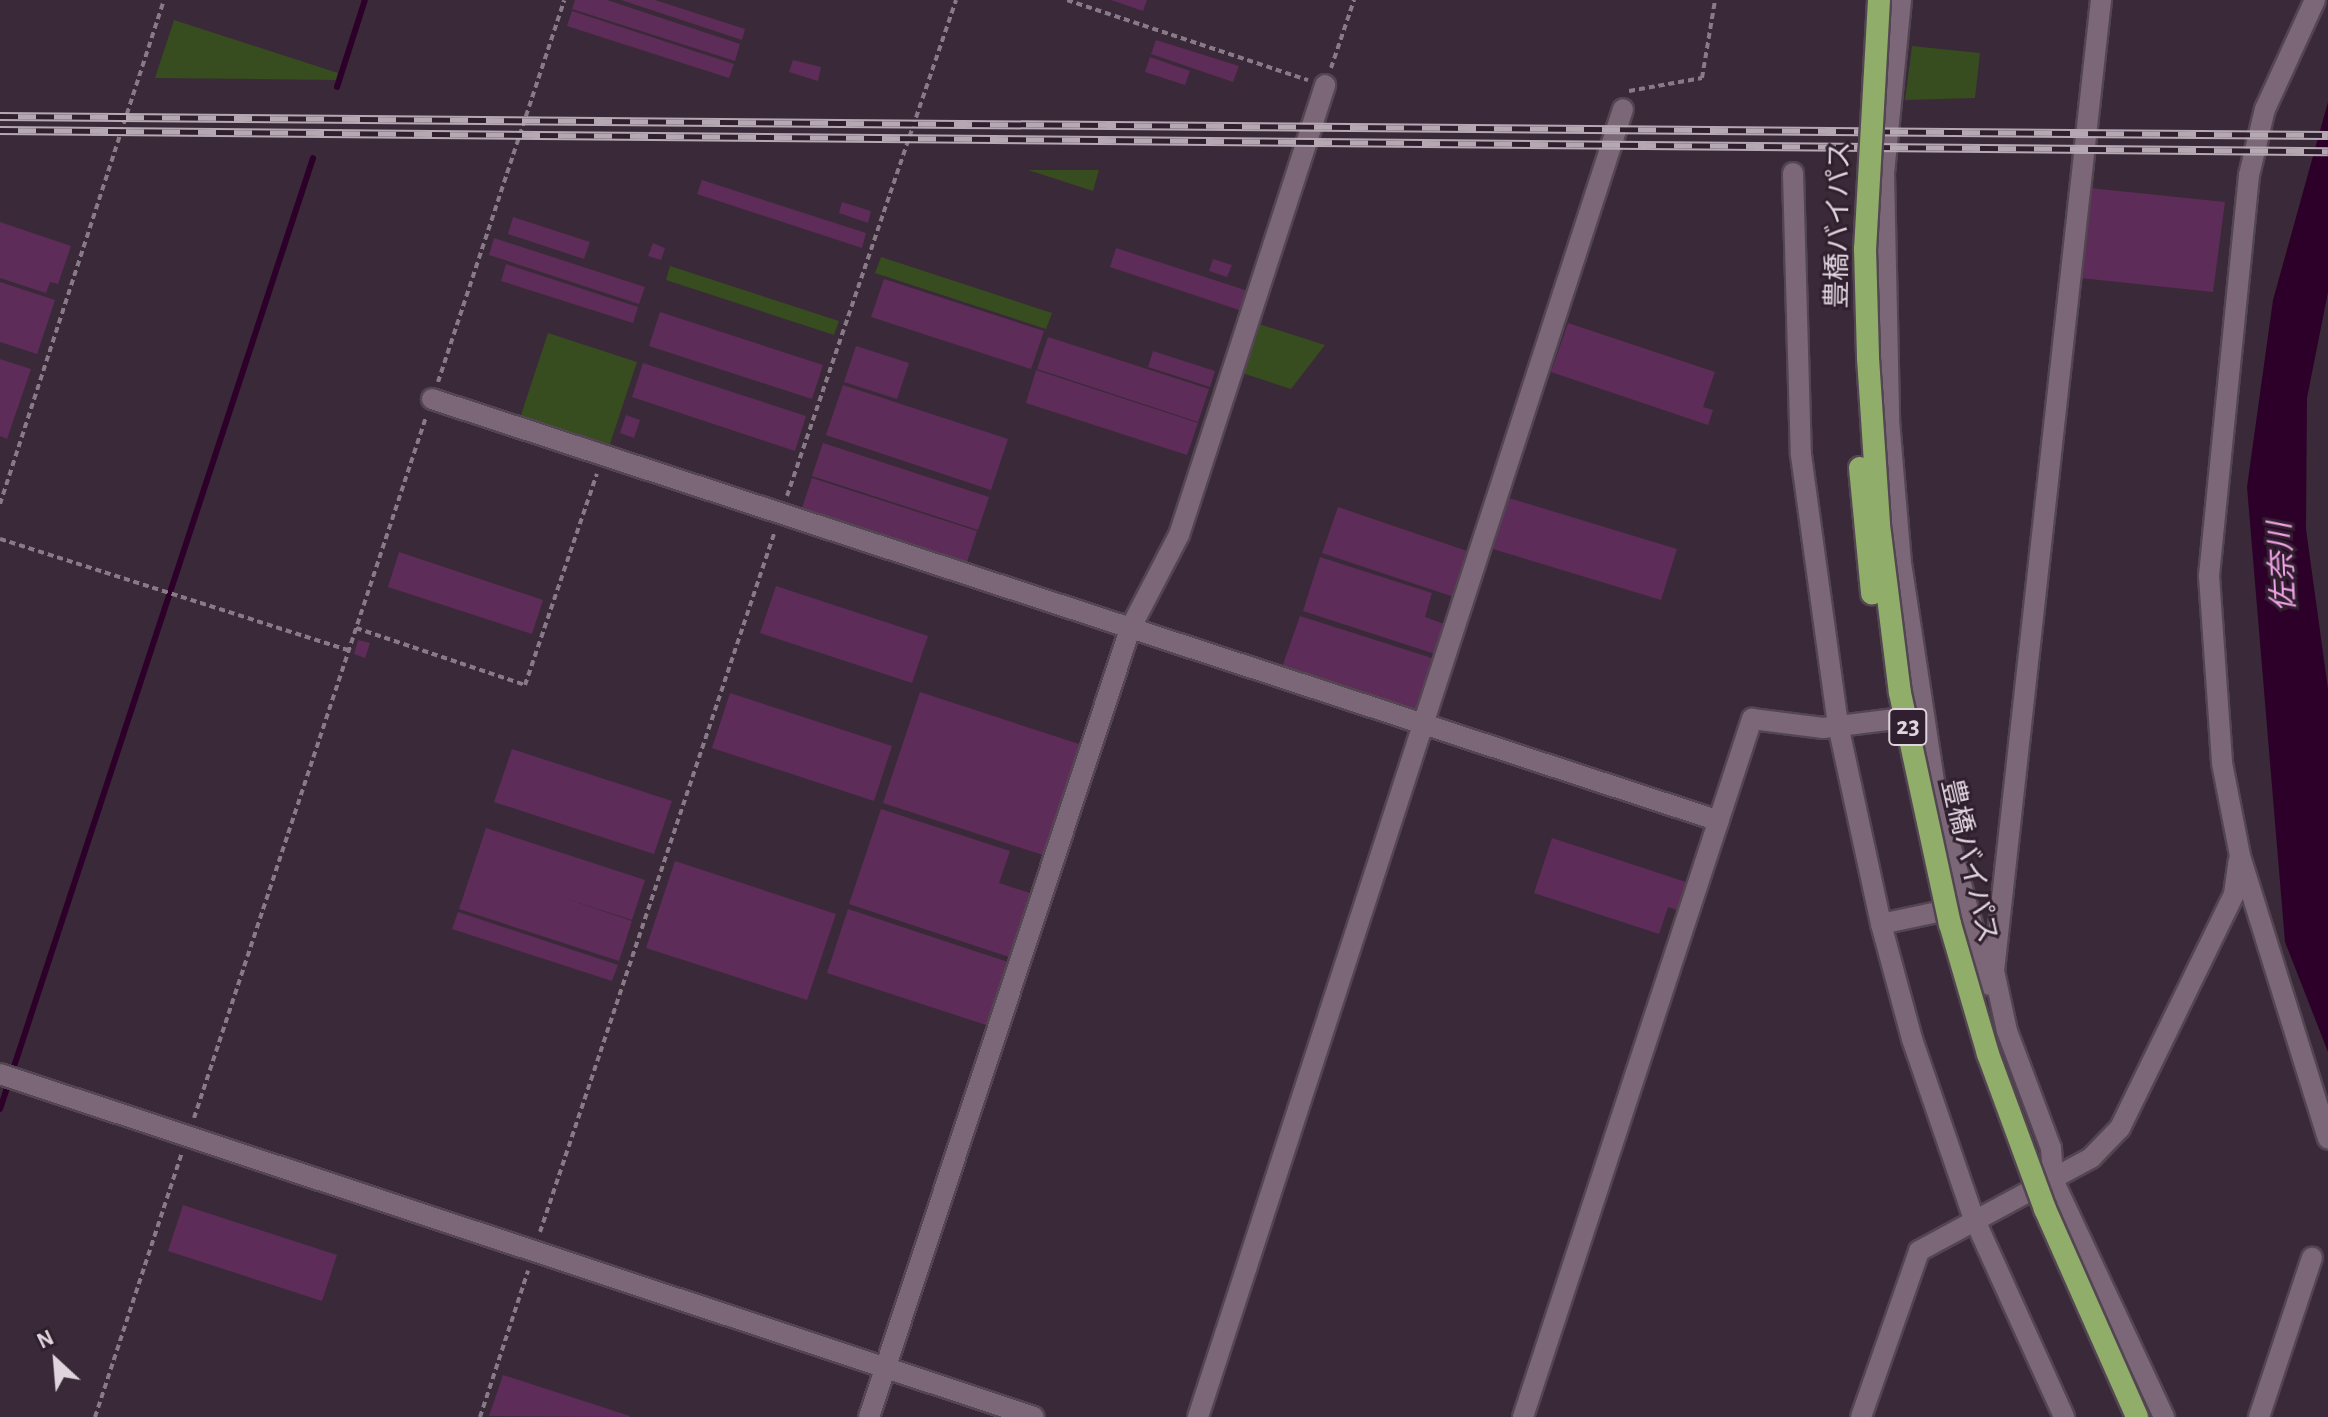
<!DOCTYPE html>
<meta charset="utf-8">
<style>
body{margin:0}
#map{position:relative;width:2328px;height:1417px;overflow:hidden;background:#3a2938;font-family:"Alegreya Sans","Noto Sans JP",sans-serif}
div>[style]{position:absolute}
.green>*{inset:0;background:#374c1f}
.water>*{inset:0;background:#2d002a}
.stream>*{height:6px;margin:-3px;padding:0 3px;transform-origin:3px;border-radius:3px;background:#2d002a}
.building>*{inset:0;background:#5e2c58}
.path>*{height:4px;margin-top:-2px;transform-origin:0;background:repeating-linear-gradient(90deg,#897a87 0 6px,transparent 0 10px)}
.roads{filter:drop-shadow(2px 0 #534551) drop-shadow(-2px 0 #534551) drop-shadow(0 2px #534551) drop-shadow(0 -2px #534551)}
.minor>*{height:20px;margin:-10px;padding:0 10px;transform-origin:10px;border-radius:10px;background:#7b6778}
.rail>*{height:9px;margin-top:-4.5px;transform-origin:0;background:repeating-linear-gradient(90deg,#301f2e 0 18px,#b5a8b3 0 36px);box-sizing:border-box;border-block:2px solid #b5a8b3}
.bridges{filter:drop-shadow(2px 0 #534551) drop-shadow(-2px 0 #534551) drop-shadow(0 2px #534551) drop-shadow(0 -2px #534551)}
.trunk-bridge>*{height:22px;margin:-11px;padding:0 11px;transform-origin:11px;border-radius:11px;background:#90ae6a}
span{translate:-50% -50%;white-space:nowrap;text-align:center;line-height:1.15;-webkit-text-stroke:6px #301f2e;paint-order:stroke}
.shield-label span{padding:2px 6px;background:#301f2e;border:2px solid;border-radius:6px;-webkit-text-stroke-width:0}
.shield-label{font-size:26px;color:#e0d5de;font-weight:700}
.street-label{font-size:28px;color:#e0d5de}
.water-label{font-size:30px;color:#efa2e5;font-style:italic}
.north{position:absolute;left:16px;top:1321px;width:80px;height:80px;-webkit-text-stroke:6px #301f2e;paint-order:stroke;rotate:334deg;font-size:22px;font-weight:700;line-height:32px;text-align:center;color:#e0d5de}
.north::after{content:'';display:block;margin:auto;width:28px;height:36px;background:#e0d5de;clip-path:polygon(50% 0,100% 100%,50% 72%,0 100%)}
</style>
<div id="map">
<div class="green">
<div style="clip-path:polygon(174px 20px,338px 73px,336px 80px,155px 78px)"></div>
<div style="clip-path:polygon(1912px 46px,1980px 53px,1975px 98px,1905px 100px)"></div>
<div style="clip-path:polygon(1028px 170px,1099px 170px,1093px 191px)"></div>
<div style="clip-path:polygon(881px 257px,1052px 313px,1046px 329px,875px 273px)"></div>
<div style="clip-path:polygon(670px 266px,839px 321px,834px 335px,666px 280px)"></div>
<div style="clip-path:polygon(1259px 324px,1325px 345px,1291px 389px,1242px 373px)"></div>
<div style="clip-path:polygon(548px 333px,637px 362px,608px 450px,519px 421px)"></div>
</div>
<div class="water">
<div style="clip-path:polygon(2328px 102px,2328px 292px,2307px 398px,2306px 529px,2328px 689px,2328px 1052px,2285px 942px,2247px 487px,2273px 300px)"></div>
</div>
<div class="stream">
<div style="left:337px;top:87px;width:91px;rotate:-72.2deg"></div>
<div style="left:0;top:1109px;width:1001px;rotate:-71.78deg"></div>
</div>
<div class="building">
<div style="clip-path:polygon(575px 0,607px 0,740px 44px,735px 61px,572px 9px)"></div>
<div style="clip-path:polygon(621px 0,655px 0,745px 29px,742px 40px)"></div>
<div style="clip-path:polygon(1111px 0,1147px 0,1143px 11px)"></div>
<div style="clip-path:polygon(572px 11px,734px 64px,729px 78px,567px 26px)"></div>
<div style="clip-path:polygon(1156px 40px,1239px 66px,1233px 82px,1151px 54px)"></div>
<div style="clip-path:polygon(1150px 57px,1190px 71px,1185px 85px,1145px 72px)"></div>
<div style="clip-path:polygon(793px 60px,821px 67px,818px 81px,789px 72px)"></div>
<div style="clip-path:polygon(702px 180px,866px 233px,862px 248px,697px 194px)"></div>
<div style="clip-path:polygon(2090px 188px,2225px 202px,2213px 292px,2080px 278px)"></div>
<div style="clip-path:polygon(842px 202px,871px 211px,868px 223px,839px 213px)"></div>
<div style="clip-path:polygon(513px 217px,590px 242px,584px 259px,508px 234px)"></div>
<div style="clip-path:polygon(0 222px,71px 246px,58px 284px,50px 282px,46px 293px,0 278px)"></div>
<div style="clip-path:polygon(494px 238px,645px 287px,639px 304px,489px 255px)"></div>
<div style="clip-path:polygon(653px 243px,665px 248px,661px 260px,648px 256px)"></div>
<div style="clip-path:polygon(1116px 248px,1248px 291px,1242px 311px,1110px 267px)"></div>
<div style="clip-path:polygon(1213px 259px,1232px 265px,1227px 277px,1209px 271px)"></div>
<div style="clip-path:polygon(506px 264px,638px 307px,633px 323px,501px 281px)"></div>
<div style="clip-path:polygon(884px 279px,1044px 331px,1031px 369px,871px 317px)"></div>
<div style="clip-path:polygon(0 282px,55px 300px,37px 354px,0 342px)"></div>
<div style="clip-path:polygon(660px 312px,823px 365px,812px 399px,649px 346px)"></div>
<div style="clip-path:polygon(1568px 323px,1715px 372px,1703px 407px,1713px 410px,1708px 425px,1551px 372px)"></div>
<div style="clip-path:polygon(1048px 337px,1209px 389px,1198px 422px,1037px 369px)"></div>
<div style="clip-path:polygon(856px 346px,909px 363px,897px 399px,844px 382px)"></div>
<div style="clip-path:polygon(1153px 351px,1215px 371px,1210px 387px,1148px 367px)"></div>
<div style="clip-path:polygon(0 359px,31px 369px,7px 439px,0 436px)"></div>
<div style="clip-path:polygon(643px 363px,806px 416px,795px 451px,632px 397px)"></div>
<div style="clip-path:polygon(1036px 370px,1198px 423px,1187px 455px,1026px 403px)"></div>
<div style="clip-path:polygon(843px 385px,1008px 439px,991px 490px,826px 435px)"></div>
<div style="clip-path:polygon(626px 415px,640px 420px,634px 438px,620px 433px)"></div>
<div style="clip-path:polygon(823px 443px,989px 497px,978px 530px,812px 476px)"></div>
<div style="clip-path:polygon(812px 478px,977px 531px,966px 565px,801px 511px)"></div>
<div style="clip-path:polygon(1509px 498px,1677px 549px,1661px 600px,1493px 549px)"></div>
<div style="clip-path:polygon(1338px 507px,1470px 552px,1454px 597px,1322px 553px)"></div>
<div style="clip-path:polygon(399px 552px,543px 600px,532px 634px,388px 587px)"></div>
<div style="clip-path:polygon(1320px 557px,1432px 593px,1425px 617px,1447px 625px,1438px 655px,1303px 611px)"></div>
<div style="clip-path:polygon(776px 586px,928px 636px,912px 683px,760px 633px)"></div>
<div style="clip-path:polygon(1300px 616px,1435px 659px,1416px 717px,1280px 673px)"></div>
<div style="clip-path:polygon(358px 640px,370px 643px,365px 658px,354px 654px)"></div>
<div style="clip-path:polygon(920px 692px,1079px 744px,1043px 855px,883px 803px)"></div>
<div style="clip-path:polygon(730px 693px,892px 746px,874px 801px,712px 748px)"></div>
<div style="clip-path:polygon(512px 749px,672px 801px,654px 854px,494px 802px)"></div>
<div style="clip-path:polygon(881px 809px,1010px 851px,999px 883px,1030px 893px,1009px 957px,849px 904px)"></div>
<div style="clip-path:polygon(486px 828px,645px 880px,632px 920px,558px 896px,632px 921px,619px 961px,459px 909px)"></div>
<div style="clip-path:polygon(1552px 838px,1689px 883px,1680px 911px,1668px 907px,1659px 934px,1534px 893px)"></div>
<div style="clip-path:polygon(675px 861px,836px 914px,807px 1000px,646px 948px)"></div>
<div style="clip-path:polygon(848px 909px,1008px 962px,986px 1025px,827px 973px)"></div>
<div style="clip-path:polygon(458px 912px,618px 965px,612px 981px,452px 929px)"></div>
<div style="clip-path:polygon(183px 1205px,337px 1255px,322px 1301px,168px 1251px)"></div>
<div style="clip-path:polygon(503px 1375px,630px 1416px,630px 1417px,489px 1416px)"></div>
</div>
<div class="path">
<div style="left:1067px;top:0;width:254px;rotate:18.4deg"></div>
<div style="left:1331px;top:68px;width:72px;rotate:-71.3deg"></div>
<div style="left:1629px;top:91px;width:74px;rotate:-10.1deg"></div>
<div style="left:1702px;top:78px;width:79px;rotate:-80.5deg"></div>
<div style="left:438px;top:382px;width:402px;rotate:-71.7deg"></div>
<div style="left:787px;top:496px;width:524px;rotate:-71.18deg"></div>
<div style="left:0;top:504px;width:530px;rotate:-71.98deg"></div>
<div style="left:0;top:539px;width:365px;rotate:17.7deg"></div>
<div style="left:356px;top:628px;width:178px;rotate:18.6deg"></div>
<div style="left:525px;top:685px;width:223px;rotate:-71.2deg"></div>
<div style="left:194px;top:1118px;width:738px;rotate:-71.69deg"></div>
<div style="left:540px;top:1232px;width:739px;rotate:-71.47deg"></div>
<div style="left:95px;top:1417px;width:278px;rotate:-71.8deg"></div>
<div style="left:480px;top:1417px;width:154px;rotate:-71.8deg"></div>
</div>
<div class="roads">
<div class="minor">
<div style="left:1901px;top:0;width:174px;rotate:95.6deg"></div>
<div style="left:1884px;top:173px;width:247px;rotate:88.8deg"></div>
<div style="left:1889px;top:420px;width:144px;rotate:85.2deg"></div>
<div style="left:1901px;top:563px;width:234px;rotate:81.4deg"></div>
<div style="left:1936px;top:794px;width:198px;rotate:74.5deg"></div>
<div style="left:2101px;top:0;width:977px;rotate:96.29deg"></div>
<div style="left:1994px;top:971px;width:61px;rotate:77.8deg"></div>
<div style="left:2007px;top:1031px;width:125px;rotate:69.4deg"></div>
<div style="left:2051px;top:1148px;width:32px;rotate:86deg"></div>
<div style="left:2053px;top:1180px;width:262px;rotate:64.9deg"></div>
<div style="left:2315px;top:0;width:120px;rotate:114.6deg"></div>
<div style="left:2265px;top:109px;width:68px;rotate:103.6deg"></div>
<div style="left:2249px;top:175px;width:403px;rotate:95.7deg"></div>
<div style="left:2209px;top:576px;width:187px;rotate:86deg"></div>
<div style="left:2222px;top:763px;width:95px;rotate:79deg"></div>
<div style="left:2240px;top:856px;width:296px;rotate:72.7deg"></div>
<div style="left:1793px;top:173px;width:282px;rotate:88.4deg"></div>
<div style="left:1801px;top:455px;width:273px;rotate:82.2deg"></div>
<div style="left:1838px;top:725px;width:204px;rotate:77.8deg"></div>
<div style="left:1881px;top:924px;width:82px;rotate:-12deg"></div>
<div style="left:432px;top:399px;width:1354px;rotate:18.15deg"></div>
<div style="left:1881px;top:924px;width:119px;rotate:74.9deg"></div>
<div style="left:1912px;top:1039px;width:187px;rotate:71deg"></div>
<div style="left:1973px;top:1216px;width:221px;rotate:65.6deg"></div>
<div style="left:0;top:1074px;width:1089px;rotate:18.35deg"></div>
<div style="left:869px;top:1417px;width:830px;rotate:-71.67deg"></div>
<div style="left:1130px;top:629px;width:106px;rotate:-62.5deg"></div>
<div style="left:1179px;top:535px;width:473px;rotate:-72deg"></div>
<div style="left:1198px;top:1417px;width:1375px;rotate:-72deg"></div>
<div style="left:1523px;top:1417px;width:735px;rotate:-71.84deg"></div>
<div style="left:1752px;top:719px;width:72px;rotate:7.2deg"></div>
<div style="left:1823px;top:728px;width:97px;rotate:-7.1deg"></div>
<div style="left:1861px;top:1417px;width:176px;rotate:-70.7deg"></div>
<div style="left:1919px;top:1251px;width:196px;rotate:-28.4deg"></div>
<div style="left:2091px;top:1158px;width:42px;rotate:-46deg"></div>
<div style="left:2120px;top:1128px;width:260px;rotate:-64deg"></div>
<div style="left:2234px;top:894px;width:34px;rotate:-82deg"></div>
<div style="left:2259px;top:1417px;width:168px;rotate:-71.6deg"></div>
</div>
</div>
<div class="rail">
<div style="left:0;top:116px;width:2328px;rotate:0.47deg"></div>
<div style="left:0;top:130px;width:2328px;rotate:0.52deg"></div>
</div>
<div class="bridges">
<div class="trunk-bridge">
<div style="left:1879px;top:0;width:249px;rotate:93.2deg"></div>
<div style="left:1865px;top:249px;width:109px;rotate:88.4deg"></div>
<div style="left:1868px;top:358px;width:167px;rotate:86.2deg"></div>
<div style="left:1879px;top:525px;width:169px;rotate:82.9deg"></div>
<div style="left:1900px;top:693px;width:236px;rotate:77.8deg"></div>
<div style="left:1950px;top:924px;width:135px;rotate:73.7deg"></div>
<div style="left:1988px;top:1054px;width:165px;rotate:69.8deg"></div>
<div style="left:2045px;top:1209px;width:227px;rotate:66.1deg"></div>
<div style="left:1860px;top:468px;width:126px;rotate:84.5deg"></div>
</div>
</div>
<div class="shield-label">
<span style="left:1908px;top:727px">23</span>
</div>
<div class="street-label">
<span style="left:1839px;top:225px;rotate:-89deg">豊橋バイパス</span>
<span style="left:1969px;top:861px;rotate:77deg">豊橋バイパス</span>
</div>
<div class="water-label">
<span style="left:2283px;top:567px;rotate:-93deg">佐奈川</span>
</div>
<div class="north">N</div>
</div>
